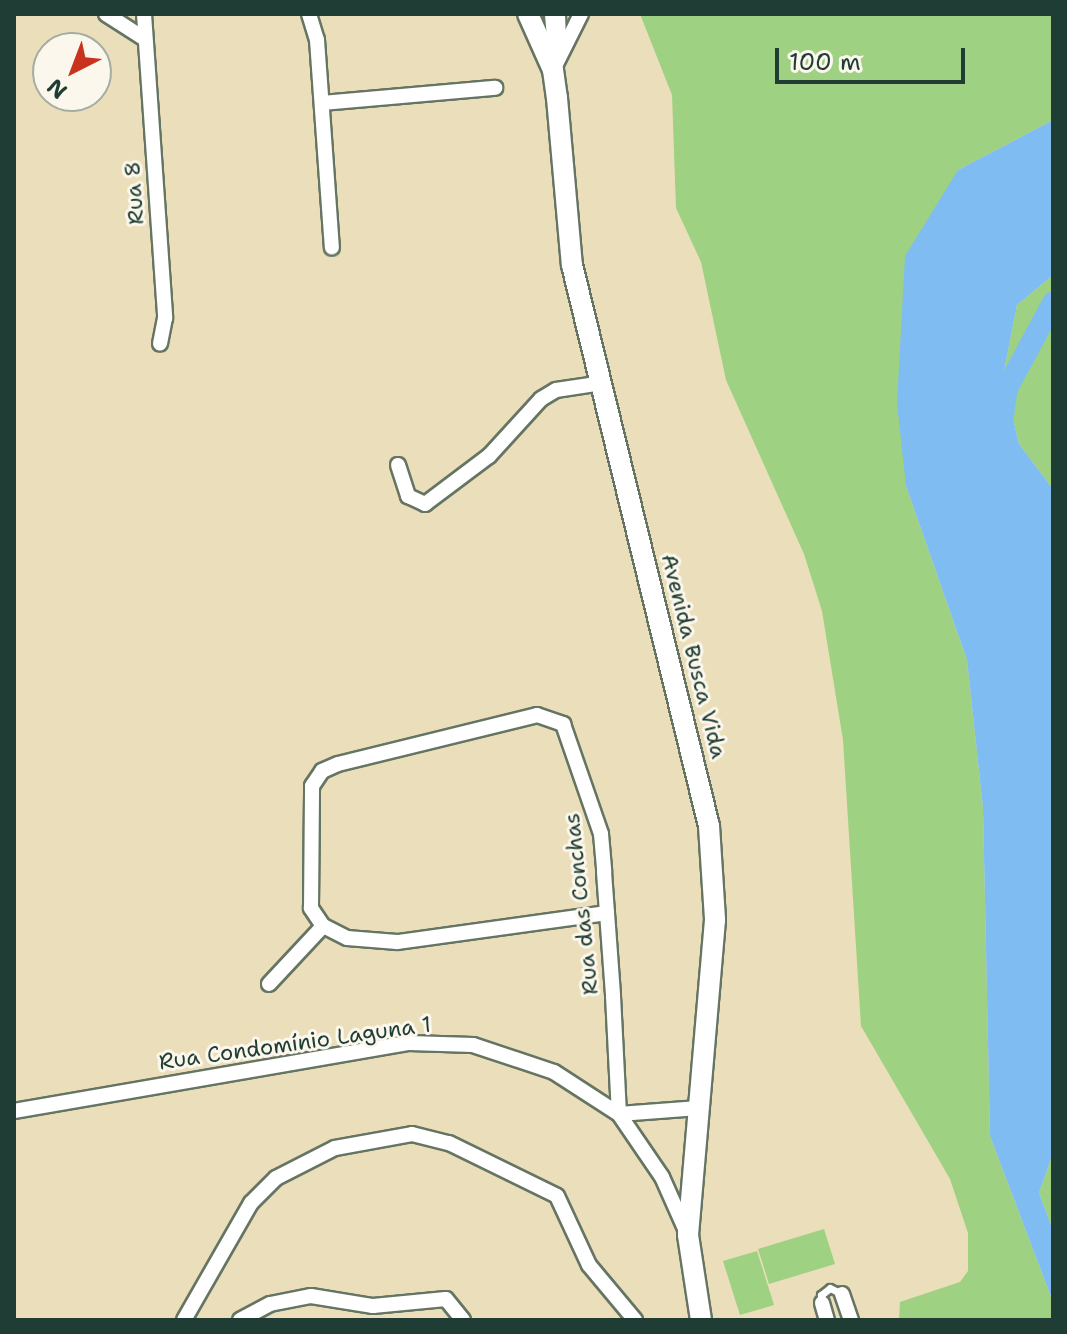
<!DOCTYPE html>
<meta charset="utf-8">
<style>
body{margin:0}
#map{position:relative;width:1067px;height:1334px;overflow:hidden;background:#ebdeba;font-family:"Shantell Sans",sans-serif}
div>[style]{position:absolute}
.green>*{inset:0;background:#9ed181}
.water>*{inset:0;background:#7fbcf2}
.river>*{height:22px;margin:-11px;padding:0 11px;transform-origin:11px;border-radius:11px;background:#7fbcf2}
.roads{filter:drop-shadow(2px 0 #667563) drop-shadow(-2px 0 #667563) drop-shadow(0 2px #667563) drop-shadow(0 -2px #667563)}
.lane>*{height:7px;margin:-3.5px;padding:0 3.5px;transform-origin:3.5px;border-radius:3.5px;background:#fff}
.street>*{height:14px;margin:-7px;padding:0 7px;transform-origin:7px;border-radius:7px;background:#fff}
.secondary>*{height:20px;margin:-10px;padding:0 10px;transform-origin:10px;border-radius:10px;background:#fff}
span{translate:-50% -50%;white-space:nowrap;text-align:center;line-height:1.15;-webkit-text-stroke:6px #fbf7ec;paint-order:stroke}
.street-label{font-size:22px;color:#1f3d34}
.frame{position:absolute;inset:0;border:16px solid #1f3d34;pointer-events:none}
.north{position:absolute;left:32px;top:32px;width:80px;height:80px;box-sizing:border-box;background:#fbf7ec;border:2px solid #a3ada2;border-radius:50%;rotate:222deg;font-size:22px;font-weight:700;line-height:32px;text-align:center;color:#1f3d34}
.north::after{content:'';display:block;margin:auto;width:28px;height:36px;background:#c8321e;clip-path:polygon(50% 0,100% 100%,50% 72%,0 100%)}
.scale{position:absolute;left:775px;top:48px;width:190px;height:36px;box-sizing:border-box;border:4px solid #1f3d34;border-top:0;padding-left:10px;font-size:24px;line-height:28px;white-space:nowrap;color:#1f3d34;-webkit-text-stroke:6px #fbf7ec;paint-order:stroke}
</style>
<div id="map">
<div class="green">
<div style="clip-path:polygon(640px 14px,1053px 14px,1053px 120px,958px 170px,906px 486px,967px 660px,983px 808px,990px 1136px,1053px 1302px,1053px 1320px,899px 1320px,900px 1302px,960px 1282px,968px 1271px,968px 1233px,950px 1179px,861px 1026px,843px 740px,822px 611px,804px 554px,726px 380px,701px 262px,676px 208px,672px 95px)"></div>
<div style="clip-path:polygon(1053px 275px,1053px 489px,1019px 444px,1003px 376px,1017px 305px)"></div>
<div style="clip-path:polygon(1053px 1153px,1053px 1230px,1039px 1193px)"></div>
<div style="clip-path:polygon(824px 1229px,835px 1264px,769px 1284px,758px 1249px)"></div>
<div style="clip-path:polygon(757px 1251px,774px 1305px,740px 1315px,723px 1261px)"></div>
</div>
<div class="water">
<div style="clip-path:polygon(1053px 120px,1053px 275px,1017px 305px,1003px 376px,1019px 444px,1053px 489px,1053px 1153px,1039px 1193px,1053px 1230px,1053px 1302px,990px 1136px,983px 808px,967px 660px,906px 486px,897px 403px,905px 256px,958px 170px)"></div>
</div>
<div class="river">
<div style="left:1002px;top:422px;width:34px;rotate:-82deg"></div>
<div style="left:1007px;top:388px;width:97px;rotate:-61.6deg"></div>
</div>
<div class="roads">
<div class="lane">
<div style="left:548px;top:14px;width:34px;rotate:85deg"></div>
<div style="left:822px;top:1303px;width:8px;rotate:-97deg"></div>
<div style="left:821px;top:1295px;width:11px;rotate:-38deg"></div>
<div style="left:830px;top:1288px;width:13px;rotate:27deg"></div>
</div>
<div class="street">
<div style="left:106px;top:14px;width:46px;rotate:32.7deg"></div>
<div style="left:144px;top:14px;width:305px;rotate:86deg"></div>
<div style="left:165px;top:318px;width:26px;rotate:101deg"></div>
<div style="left:309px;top:14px;width:27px;rotate:73deg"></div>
<div style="left:317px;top:40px;width:208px;rotate:85.9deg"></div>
<div style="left:558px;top:14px;width:38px;rotate:88deg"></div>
<div style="left:553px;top:70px;width:63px;rotate:-63.4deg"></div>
<div style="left:322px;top:103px;width:174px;rotate:-5deg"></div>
<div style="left:398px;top:465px;width:33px;rotate:72deg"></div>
<div style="left:408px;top:496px;width:19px;rotate:25deg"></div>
<div style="left:425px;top:504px;width:80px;rotate:-36.9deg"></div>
<div style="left:489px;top:456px;width:77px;rotate:-47.6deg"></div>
<div style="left:541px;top:399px;width:17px;rotate:-31deg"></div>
<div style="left:556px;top:390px;width:48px;rotate:-8.5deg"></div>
<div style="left:607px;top:913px;width:212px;rotate:172.1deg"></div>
<div style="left:397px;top:942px;width:50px;rotate:-175.4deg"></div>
<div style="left:347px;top:938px;width:27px;rotate:-153deg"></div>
<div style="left:323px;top:926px;width:22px;rotate:-124deg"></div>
<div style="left:311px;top:908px;width:122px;rotate:-89.5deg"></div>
<div style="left:312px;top:786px;width:18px;rotate:-56deg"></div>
<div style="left:322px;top:771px;width:17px;rotate:-24deg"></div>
<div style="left:338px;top:764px;width:205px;rotate:-13.8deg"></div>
<div style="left:537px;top:715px;width:28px;rotate:19deg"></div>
<div style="left:563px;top:724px;width:116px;rotate:70.9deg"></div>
<div style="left:601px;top:834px;width:38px;rotate:85deg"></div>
<div style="left:604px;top:872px;width:124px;rotate:85.8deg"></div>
<div style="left:613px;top:996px;width:118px;rotate:87.1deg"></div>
<div style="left:269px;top:984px;width:79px;rotate:-47deg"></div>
<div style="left:14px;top:1111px;width:401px;rotate:-9.8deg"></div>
<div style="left:409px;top:1043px;width:64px;rotate:1.8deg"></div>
<div style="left:473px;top:1045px;width:85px;rotate:18.4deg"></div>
<div style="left:554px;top:1072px;width:77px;rotate:32.9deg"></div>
<div style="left:619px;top:1114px;width:76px;rotate:55.7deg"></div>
<div style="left:662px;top:1177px;width:59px;rotate:66deg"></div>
<div style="left:619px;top:1114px;width:80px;rotate:-4.3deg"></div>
<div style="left:842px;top:1294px;width:28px;rotate:71deg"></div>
<div style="left:822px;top:1303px;width:18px;rotate:74deg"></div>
<div style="left:184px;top:1320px;width:135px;rotate:-60.2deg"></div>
<div style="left:251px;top:1203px;width:35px;rotate:-45deg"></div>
<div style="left:276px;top:1178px;width:66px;rotate:-27deg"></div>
<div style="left:335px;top:1148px;width:78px;rotate:-10.3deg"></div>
<div style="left:412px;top:1134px;width:38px;rotate:14deg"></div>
<div style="left:449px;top:1143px;width:120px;rotate:26.1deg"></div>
<div style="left:557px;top:1196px;width:76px;rotate:65.1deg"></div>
<div style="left:589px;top:1265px;width:72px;rotate:50.1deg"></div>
<div style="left:240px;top:1320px;width:34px;rotate:-28deg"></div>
<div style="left:270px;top:1304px;width:42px;rotate:-11deg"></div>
<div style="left:311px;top:1296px;width:63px;rotate:9.2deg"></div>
<div style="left:373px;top:1306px;width:73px;rotate:-5.5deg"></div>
<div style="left:446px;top:1299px;width:27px;rotate:51deg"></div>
</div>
<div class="secondary">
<div style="left:528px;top:14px;width:61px;rotate:65.9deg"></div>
<div style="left:553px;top:70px;width:28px;rotate:82deg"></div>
<div style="left:557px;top:98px;width:168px;rotate:84.9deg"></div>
<div style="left:572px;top:265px;width:577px;rotate:76.28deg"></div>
<div style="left:709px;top:826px;width:94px;rotate:86.3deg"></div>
<div style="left:715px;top:920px;width:316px;rotate:94.9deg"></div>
<div style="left:688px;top:1235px;width:86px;rotate:81.3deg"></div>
</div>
</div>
<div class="street-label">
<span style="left:134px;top:193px;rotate:-94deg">Rua 8</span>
<span style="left:694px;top:656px;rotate:76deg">Avenida Busca Vida</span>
<span style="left:581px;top:904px;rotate:-96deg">Rua das Conchas</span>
<span style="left:295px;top:1043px;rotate:-8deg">Rua Condomínio Laguna 1</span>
</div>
<div class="frame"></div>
<div class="north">N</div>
<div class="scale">100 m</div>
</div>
